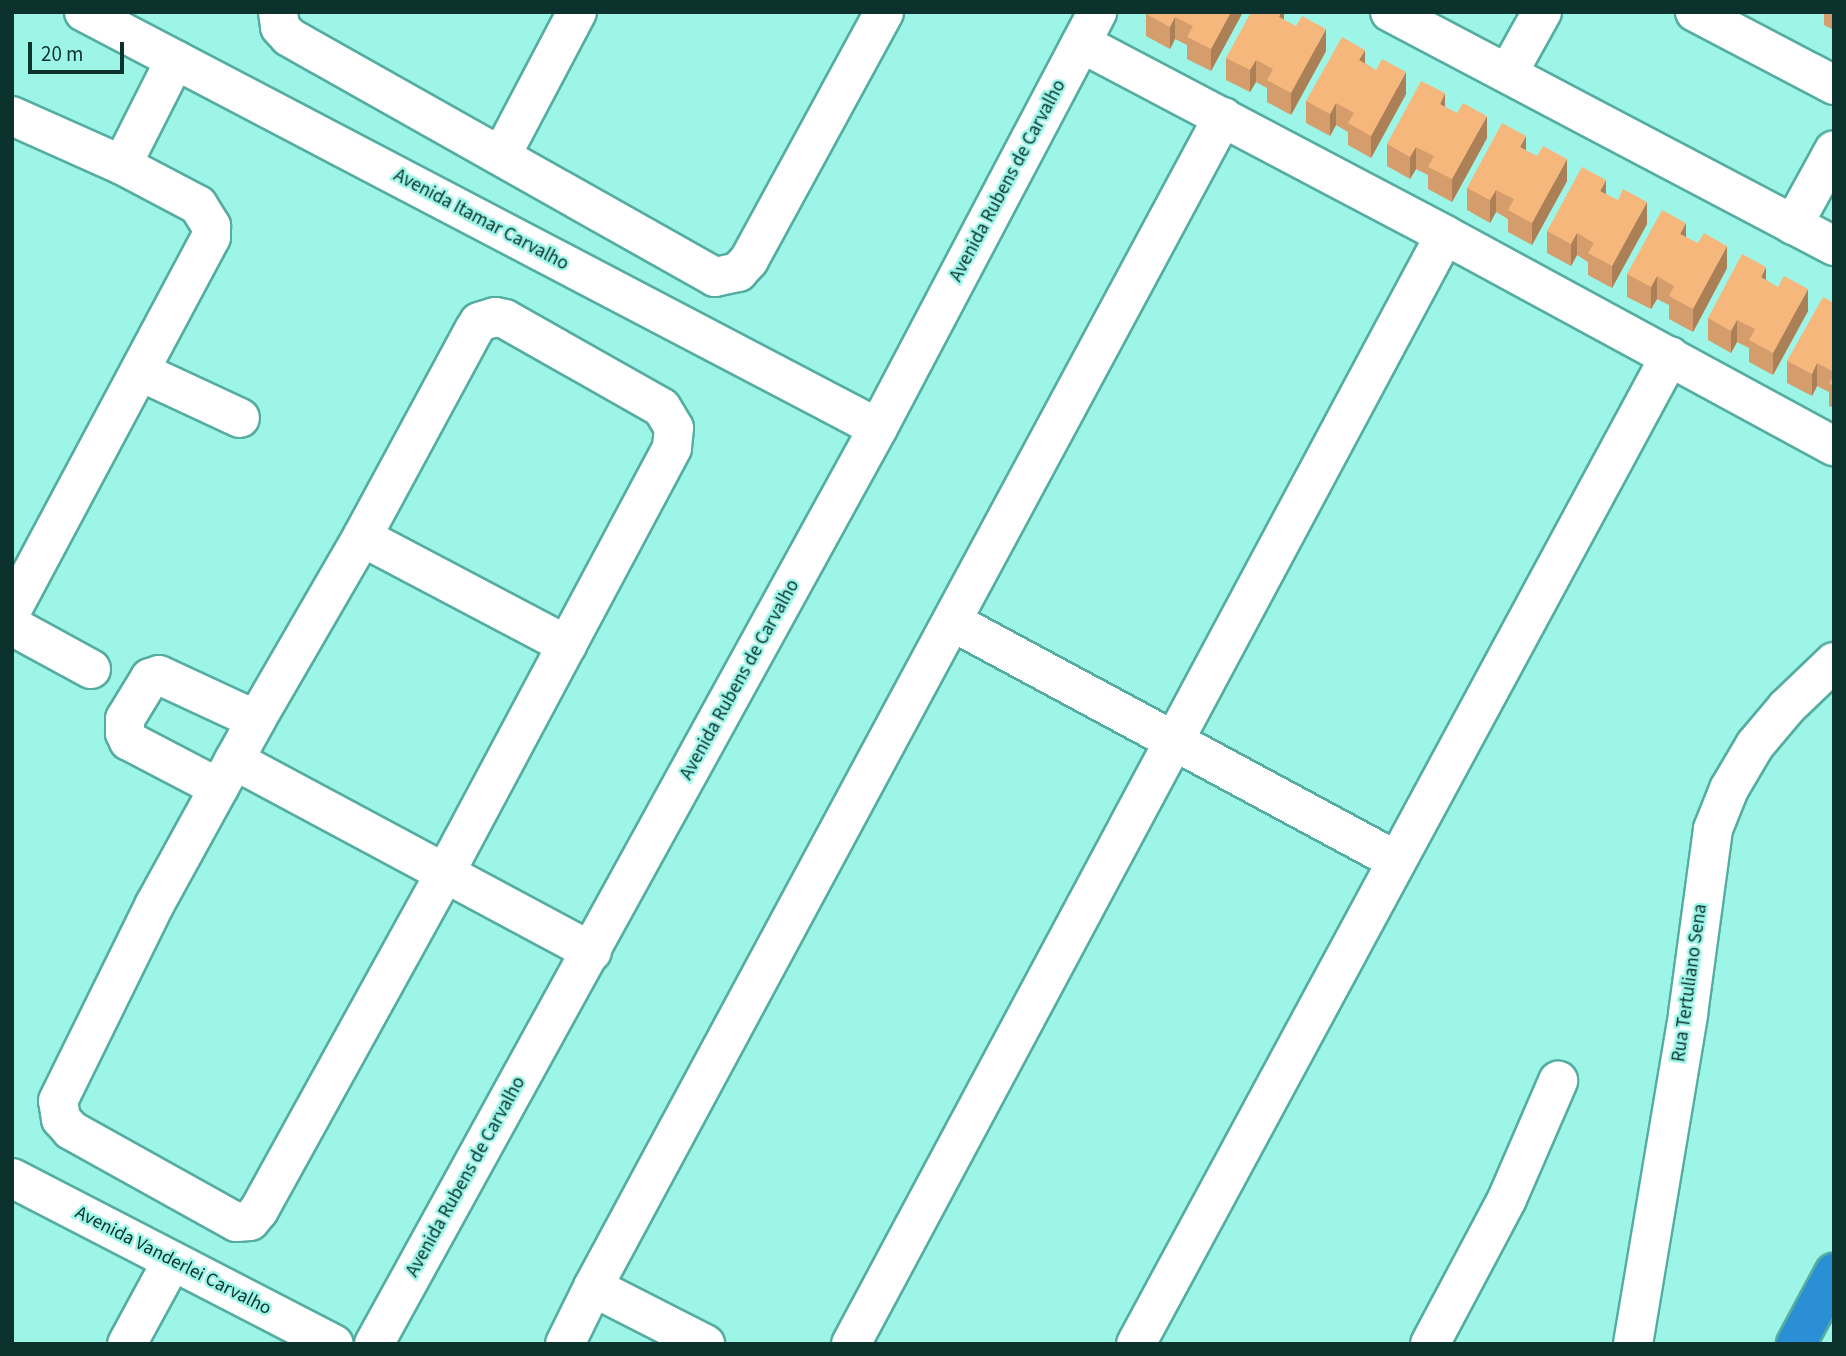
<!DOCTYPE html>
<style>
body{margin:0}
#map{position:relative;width:1846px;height:1356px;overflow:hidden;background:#9df5e8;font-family:"Source Sans 3",sans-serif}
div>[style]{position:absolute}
.roads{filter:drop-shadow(2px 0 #55ada1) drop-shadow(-2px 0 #55ada1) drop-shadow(0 2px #55ada1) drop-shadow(0 -2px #55ada1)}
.minor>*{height:38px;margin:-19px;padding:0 19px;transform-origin:19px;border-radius:19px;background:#fff}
.highway>*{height:38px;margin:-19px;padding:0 19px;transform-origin:19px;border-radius:19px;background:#2a8fd4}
.wall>*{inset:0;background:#d49d6b}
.shaded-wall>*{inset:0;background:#ac8057}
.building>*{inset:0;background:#f6b77c}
span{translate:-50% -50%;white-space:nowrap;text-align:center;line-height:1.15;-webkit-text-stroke:5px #9df5e8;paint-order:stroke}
.street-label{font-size:19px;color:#0c322e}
.frame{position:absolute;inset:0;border:14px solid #0c322e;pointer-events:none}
.scale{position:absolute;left:28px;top:42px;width:96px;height:32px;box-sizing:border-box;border:4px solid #0c322e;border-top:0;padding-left:9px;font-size:21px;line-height:24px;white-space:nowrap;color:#0c322e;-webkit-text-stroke:5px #9df5e8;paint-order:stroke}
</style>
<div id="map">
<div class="roads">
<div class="minor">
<div style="left:84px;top:12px;width:896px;rotate:27.65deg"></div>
<div style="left:278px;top:12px;width:15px;rotate:82deg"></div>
<div style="left:280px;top:27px;width:13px;rotate:48deg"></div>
<div style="left:289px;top:37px;width:489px;rotate:29.4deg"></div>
<div style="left:715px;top:277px;width:24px;rotate:-12deg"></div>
<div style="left:738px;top:272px;width:16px;rotate:-47deg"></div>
<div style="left:749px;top:260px;width:282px;rotate:-61.4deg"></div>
<div style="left:1390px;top:12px;width:502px;rotate:27.79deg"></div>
<div style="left:1695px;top:12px;width:157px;rotate:27.7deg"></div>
<div style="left:1081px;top:43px;width:412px;rotate:27.8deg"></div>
<div style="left:1445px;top:235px;width:443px;rotate:28.5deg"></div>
<div style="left:1508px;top:73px;width:70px;rotate:-60.9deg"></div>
<div style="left:12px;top:116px;width:120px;rotate:24deg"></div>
<div style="left:122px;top:165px;width:86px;rotate:27.8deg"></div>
<div style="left:198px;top:205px;width:25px;rotate:58deg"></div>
<div style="left:211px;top:226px;width:11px;rotate:90deg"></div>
<div style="left:211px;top:237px;width:422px;rotate:118.1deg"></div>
<div style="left:501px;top:156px;width:163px;rotate:-62.2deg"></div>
<div style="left:122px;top:165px;width:118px;rotate:-63.2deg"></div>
<div style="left:1793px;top:225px;width:85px;rotate:-61.3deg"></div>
<div style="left:495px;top:317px;width:10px;rotate:11deg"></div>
<div style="left:505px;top:319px;width:180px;rotate:29.5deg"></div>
<div style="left:662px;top:408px;width:23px;rotate:59deg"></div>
<div style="left:674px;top:428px;width:20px;rotate:96deg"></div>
<div style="left:672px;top:448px;width:484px;rotate:118.1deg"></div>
<div style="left:444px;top:875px;width:383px;rotate:118.9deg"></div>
<div style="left:259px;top:1210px;width:14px;rotate:129deg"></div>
<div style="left:250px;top:1221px;width:14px;rotate:176deg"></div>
<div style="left:236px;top:1222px;width:189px;rotate:-150.9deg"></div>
<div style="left:71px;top:1130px;width:15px;rotate:-132deg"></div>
<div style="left:61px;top:1119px;width:18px;rotate:-99deg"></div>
<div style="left:58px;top:1101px;width:220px;rotate:-63.8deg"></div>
<div style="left:155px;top:904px;width:210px;rotate:-61.2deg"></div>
<div style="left:256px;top:720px;width:211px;rotate:-59.9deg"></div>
<div style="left:362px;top:537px;width:235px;rotate:-61.6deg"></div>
<div style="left:474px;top:330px;width:9px;rotate:-58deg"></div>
<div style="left:479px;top:322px;width:17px;rotate:-17deg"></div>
<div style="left:141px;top:372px;width:109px;rotate:24.9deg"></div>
<div style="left:362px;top:537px;width:232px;rotate:27.8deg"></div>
<div style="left:953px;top:622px;width:504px;rotate:28.29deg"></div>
<div style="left:12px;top:626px;width:90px;rotate:28.6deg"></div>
<div style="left:234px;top:760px;width:406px;rotate:28.2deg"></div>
<div style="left:219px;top:788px;width:102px;rotate:-152.4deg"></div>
<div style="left:129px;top:741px;width:9px;rotate:-117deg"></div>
<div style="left:125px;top:733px;width:14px;rotate:-90deg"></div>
<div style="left:125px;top:719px;width:48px;rotate:-58.6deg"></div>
<div style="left:150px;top:678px;width:9px;rotate:-18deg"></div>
<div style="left:159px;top:675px;width:107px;rotate:24.9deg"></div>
<div style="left:12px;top:1178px;width:362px;rotate:27.3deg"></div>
<div style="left:593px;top:1287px;width:1329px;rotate:-61.7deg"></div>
<div style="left:127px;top:1344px;width:94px;rotate:-61.5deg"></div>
<div style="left:374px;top:1344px;width:1046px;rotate:-61.18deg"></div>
<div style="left:878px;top:428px;width:470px;rotate:-62.2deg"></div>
<div style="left:565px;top:1344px;width:64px;rotate:-63.8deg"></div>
<div style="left:593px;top:1287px;width:126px;rotate:27deg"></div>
<div style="left:851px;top:1344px;width:1258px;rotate:-61.83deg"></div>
<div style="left:1136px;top:1344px;width:1123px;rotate:-61.61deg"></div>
<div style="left:1430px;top:1344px;width:164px;rotate:-62deg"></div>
<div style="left:1507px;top:1199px;width:129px;rotate:-66.6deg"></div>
<div style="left:1633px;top:1344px;width:335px;rotate:-80.5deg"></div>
<div style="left:1688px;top:1014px;width:187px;rotate:-82.3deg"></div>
<div style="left:1713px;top:829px;width:43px;rotate:-68.2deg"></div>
<div style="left:1729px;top:789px;width:51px;rotate:-59.4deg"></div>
<div style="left:1755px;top:745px;width:50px;rotate:-49.9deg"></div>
<div style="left:1787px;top:707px;width:65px;rotate:-43.8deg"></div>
</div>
<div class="highway">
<div style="left:1796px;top:1344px;width:81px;rotate:-61.8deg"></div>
</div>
</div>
<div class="wall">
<div style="clip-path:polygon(1147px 12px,1243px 12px,1211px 71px,1187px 59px,1187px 45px,1175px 39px,1170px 49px,1146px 36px,1146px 14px)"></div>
<div style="clip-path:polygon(1284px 12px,1284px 20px,1326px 51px,1291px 115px,1267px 102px,1267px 88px,1256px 82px,1250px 92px,1226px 80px,1226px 58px)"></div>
<div style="clip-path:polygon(1824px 12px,1834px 12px,1834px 30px,1824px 25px)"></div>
<div style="clip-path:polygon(1365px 63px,1406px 94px,1371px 158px,1348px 145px,1348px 132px,1336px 125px,1330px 136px,1306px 123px,1306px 101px)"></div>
<div style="clip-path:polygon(1445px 107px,1487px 138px,1452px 202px,1428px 189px,1428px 175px,1416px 169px,1410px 179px,1387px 166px,1387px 144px)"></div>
<div style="clip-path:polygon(1567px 181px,1532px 245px,1508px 232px,1508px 219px,1496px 212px,1490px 223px,1467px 210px,1467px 188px)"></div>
<div style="clip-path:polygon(1606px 194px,1647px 224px,1612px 288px,1588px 275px,1588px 262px,1577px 255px,1571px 266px,1547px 253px,1547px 231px)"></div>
<div style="clip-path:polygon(1686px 237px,1727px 268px,1693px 332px,1669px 319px,1669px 305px,1657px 299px,1651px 309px,1627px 297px,1627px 274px)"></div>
<div style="clip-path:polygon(1766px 280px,1808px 311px,1773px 375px,1749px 362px,1749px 348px,1737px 342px,1731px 353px,1708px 340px,1708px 318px)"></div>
<div style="clip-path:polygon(1834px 303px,1834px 408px,1829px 406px,1829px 392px,1817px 386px,1812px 396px,1787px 383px,1787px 361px)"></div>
</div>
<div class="shaded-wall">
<div style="clip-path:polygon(1231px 12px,1243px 12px,1211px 71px,1211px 49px)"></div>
<div style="clip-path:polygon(1281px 12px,1284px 12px,1284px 29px,1279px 17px)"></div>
<div style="clip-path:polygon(1175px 17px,1175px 39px,1170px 49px,1170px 27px)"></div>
<div style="clip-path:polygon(1326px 29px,1326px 51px,1291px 115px,1291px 93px)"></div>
<div style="clip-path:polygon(1365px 50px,1365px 72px,1359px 60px)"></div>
<div style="clip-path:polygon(1256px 60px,1256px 82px,1250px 92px,1250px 70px)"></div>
<div style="clip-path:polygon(1406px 72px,1406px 94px,1371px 158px,1371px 136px)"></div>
<div style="clip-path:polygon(1445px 93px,1445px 115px,1440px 104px)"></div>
<div style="clip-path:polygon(1336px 103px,1336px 125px,1330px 136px,1330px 114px)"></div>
<div style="clip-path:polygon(1487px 116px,1487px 138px,1452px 202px,1452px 179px)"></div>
<div style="clip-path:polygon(1526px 136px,1526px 159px,1520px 147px)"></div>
<div style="clip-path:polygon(1416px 147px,1416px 169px,1410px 179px,1410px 157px)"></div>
<div style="clip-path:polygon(1567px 159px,1567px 181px,1532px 245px,1532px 223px)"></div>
<div style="clip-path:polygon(1606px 180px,1606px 202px,1600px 191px)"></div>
<div style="clip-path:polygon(1496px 190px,1496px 212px,1490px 223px,1490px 200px)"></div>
<div style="clip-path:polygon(1647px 202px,1647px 224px,1612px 288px,1612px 266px)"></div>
<div style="clip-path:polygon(1686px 223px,1686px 246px,1680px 234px)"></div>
<div style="clip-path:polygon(1577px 233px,1577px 255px,1571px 266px,1571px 244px)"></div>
<div style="clip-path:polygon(1727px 246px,1727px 268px,1693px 332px,1693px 309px)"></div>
<div style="clip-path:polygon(1766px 267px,1766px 289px,1761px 277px)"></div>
<div style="clip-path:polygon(1657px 276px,1657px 299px,1651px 309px,1651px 287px)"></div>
<div style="clip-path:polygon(1808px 289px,1808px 311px,1773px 375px,1773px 353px)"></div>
<div style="clip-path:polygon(1737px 320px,1737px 342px,1731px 353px,1731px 331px)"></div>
<div style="clip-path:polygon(1817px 363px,1817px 386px,1812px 396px,1812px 374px)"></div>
</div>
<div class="building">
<div style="clip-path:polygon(1147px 12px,1231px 12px,1211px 49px,1187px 37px,1193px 26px,1175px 17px,1170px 27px,1146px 14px)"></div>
<div style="clip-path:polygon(1251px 12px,1281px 12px,1279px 17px,1296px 26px,1302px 16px,1326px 29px,1291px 93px,1267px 80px,1273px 69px,1256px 60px,1250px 70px,1226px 58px)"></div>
<div style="clip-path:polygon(1342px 37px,1365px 50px,1359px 60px,1376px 70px,1382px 59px,1406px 72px,1371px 136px,1348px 123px,1354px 113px,1336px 103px,1330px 114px,1306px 101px)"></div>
<div style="clip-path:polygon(1421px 81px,1445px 93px,1440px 104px,1457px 113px,1463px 103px,1487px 116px,1452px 179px,1428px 167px,1434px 156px,1416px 147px,1410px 157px,1387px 144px)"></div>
<div style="clip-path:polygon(1502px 123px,1526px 136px,1520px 147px,1537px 156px,1543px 146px,1567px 159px,1532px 223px,1508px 210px,1514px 199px,1496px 190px,1490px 200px,1467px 188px)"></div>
<div style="clip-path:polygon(1582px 167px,1606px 180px,1600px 191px,1618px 200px,1623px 189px,1647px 202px,1612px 266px,1588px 253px,1594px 243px,1577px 233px,1571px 244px,1547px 231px)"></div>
<div style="clip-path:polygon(1662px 210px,1686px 223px,1680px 234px,1698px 243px,1704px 233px,1727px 246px,1693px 309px,1669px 296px,1674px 286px,1657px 276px,1651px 287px,1627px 274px)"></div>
<div style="clip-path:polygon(1742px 254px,1766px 267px,1761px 277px,1778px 287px,1784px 276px,1808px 289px,1773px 353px,1749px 340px,1755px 329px,1737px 320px,1731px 331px,1708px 318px)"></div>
<div style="clip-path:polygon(1823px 297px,1834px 303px,1834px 372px,1817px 363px,1812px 374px,1787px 361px)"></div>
<div style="clip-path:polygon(1834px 375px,1834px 386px,1829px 383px)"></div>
</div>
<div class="street-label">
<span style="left:1008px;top:181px;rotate:-62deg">Avenida Rubens de Carvalho</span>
<span style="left:481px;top:220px;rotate:28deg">Avenida Itamar Carvalho</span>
<span style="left:740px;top:680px;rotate:-61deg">Avenida Rubens de Carvalho</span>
<span style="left:1690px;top:983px;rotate:-82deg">Rua Tertuliano Sena</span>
<span style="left:466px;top:1177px;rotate:-61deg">Avenida Rubens de Carvalho</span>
<span style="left:173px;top:1261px;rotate:27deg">Avenida Vanderlei Carvalho</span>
</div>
<div class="frame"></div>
<div class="scale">20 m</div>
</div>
